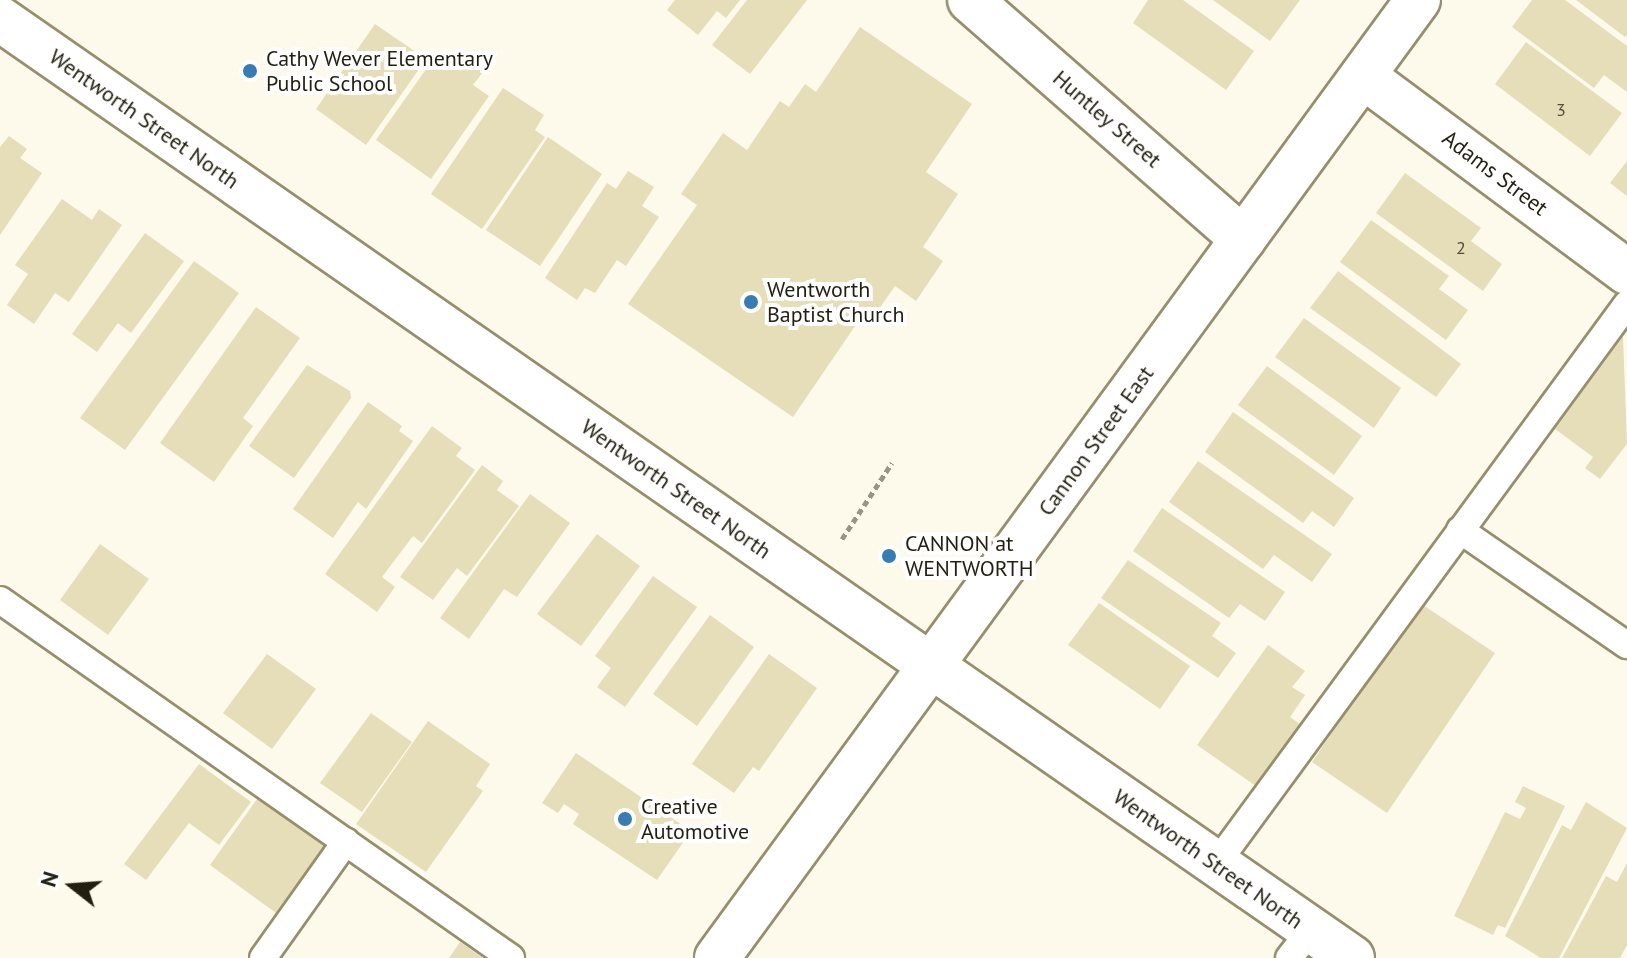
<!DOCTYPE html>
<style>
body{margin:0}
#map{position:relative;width:1627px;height:958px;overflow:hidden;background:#fdfaeb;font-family:"PT Sans",sans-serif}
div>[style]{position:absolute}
.building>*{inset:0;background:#e6ddb9}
.path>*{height:5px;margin-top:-2.5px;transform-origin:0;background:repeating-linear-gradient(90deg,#989587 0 6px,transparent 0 10px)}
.roads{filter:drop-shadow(2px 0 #978e6d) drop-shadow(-2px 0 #978e6d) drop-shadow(0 2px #978e6d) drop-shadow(0 -2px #978e6d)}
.lane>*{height:26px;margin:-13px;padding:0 13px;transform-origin:13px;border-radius:13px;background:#fff}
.street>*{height:44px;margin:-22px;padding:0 22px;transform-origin:22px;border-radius:22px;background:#fff}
.secondary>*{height:44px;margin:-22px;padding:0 22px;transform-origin:22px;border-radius:22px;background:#fff}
.dots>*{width:22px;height:22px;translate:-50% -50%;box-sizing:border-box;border:4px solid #fff;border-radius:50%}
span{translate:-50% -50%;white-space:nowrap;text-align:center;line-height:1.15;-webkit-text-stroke:8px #fff;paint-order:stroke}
.number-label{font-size:18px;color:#534e3b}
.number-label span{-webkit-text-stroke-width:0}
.poi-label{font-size:22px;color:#221f11}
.left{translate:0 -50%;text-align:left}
.street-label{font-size:22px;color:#221f11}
.north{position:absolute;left:32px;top:846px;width:80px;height:80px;-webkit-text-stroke:6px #fff;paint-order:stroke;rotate:287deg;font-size:22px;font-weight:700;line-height:32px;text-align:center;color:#221f11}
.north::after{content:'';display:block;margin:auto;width:28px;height:36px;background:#221f11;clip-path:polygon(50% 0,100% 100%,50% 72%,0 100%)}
</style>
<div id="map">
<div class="building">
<div style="clip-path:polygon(675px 0,740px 0,726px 18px,717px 11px,698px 35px,667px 10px)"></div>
<div style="clip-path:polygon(747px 0,807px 0,750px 74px,712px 45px)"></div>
<div style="clip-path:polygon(1148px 0,1183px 0,1254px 51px,1226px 90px,1133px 23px)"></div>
<div style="clip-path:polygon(1213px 0,1300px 0,1270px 41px)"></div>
<div style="clip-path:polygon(1532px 0,1565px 0,1627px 46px,1627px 92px,1604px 75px,1594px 88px,1512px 27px)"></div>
<div style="clip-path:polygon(1576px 0,1627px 0,1627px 35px,1625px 37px)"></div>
<div style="clip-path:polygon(375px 24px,426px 59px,366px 145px,316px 109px)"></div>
<div style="clip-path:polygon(860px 27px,972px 104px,926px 172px,958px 194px,923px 247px,943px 261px,916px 301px,895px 286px,874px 316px,866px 310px,793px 417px,628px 304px,697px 205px,681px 194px,723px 133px,747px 150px,780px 101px,789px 107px,805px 84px,816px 92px)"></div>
<div style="clip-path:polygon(1526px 42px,1622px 113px,1590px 156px,1495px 84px)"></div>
<div style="clip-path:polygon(460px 55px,483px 72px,473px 85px,489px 96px,431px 179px,376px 140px,434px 58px,451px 70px)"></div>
<div style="clip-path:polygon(503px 88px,544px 115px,535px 130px,545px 137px,482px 229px,431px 194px)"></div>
<div style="clip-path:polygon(9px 136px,27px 149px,20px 158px,42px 173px,0 235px,0 147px)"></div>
<div style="clip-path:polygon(548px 137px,602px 174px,540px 266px,486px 230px)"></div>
<div style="clip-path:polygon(1627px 161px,1627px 196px,1610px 183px)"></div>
<div style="clip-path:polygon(628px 171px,654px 187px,642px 206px,659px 217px,626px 266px,617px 260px,595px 293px,585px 288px,577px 300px,545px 278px,607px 183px,616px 189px)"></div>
<div style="clip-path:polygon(1405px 173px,1481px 228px,1471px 241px,1502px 264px,1483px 291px,1376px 213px)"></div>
<div style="clip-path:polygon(62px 199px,92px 220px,99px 209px,122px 225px,69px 302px,55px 293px,34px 324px,7px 305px,28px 274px,15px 265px)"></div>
<div style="clip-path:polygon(1371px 220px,1449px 276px,1439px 289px,1468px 310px,1446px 340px,1340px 262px)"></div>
<div style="clip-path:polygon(145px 233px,184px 261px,131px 333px,118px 323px,97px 352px,72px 334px)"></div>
<div style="clip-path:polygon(194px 261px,239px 293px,125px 450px,80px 418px)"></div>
<div style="clip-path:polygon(1338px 271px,1461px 364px,1436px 397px,1310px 308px)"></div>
<div style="clip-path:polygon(256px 307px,300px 338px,243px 418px,253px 426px,214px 482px,160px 443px)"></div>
<div style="clip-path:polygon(1304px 318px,1401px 388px,1374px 428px,1275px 357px)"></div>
<div style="clip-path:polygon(1623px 336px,1627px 444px,1600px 479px,1585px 468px,1593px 457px,1555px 429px)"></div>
<div style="clip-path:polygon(307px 365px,350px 391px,351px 398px,294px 478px,249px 446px)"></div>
<div style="clip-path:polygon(1267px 366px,1362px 436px,1334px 475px,1238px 405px)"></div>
<div style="clip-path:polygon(368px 402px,402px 426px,399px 431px,413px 441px,366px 509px,358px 502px,333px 538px,293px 509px)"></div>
<div style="clip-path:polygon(1233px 412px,1354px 498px,1334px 527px,1312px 511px,1303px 523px,1205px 452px)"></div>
<div style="clip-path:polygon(432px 426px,462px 448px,456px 456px,475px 470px,422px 543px,413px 536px,382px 577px,395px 587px,377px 612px,325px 574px)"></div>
<div style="clip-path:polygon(1198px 461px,1332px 554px,1312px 582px,1274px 555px,1263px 569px,1169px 502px)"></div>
<div style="clip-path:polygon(482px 465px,503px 481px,497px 490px,519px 506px,467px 576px,457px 568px,433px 600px,400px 577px)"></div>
<div style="clip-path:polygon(530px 494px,570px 523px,517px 597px,504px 589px,469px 639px,440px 618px)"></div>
<div style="clip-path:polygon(1162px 508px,1285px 592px,1265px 621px,1240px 604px,1229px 618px,1133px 551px)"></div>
<div style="clip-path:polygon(597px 534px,640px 566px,581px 646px,537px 614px)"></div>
<div style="clip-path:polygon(100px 544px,149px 579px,108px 635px,60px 600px)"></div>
<div style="clip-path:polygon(1128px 560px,1221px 623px,1212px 636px,1236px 653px,1218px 678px,1101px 598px)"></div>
<div style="clip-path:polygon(653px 576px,697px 607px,625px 707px,597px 687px,611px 668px,595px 656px)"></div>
<div style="clip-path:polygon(1099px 603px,1190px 666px,1160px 709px,1068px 645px)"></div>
<div style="clip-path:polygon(1420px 603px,1495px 653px,1387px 813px,1312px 762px)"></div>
<div style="clip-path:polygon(710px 615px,754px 647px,697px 726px,653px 694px)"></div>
<div style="clip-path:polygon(1268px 645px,1305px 671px,1292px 687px,1305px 695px,1290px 717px,1307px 729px,1263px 791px,1197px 745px)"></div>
<div style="clip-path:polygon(267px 654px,316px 689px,272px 749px,223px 713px)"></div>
<div style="clip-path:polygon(769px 654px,817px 688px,759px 771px,753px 767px,734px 793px,692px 764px)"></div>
<div style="clip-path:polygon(371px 713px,412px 742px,362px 812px,320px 783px)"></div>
<div style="clip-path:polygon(428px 721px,490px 764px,476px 786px,483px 791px,426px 872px,356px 824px)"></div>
<div style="clip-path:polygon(576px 753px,691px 831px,657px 880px,573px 824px,579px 814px,564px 804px,558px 813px,542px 803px)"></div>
<div style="clip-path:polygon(199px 764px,251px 802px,219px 845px,189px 823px,146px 880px,124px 864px)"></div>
<div style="clip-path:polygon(1523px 786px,1565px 806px,1505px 928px,1498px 925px,1493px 935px,1454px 916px,1505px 812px,1520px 819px,1526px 808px,1515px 802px)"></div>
<div style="clip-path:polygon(260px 795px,327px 844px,276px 913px,210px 865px)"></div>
<div style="clip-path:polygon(1586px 802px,1627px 828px,1559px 958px,1541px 958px,1505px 936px,1562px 825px,1571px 830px)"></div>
<div style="clip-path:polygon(1627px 863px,1627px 945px,1620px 958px,1562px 958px,1606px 876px,1617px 882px)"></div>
<div style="clip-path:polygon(460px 942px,483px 958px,449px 958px)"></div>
</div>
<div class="path">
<div style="left:842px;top:539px;width:91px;rotate:-56.7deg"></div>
</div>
<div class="roads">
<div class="lane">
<div style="left:1460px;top:530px;width:203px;rotate:34.6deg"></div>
<div style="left:0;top:600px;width:624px;rotate:35.01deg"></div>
<div style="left:1216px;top:864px;width:695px;rotate:-53.72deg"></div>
<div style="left:263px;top:958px;width:143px;rotate:-54.6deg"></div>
<div style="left:1289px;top:958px;width:36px;rotate:-52deg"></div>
</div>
<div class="street">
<div style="left:970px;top:0;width:363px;rotate:41.2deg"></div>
<div style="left:1363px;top:76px;width:329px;rotate:36.6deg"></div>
</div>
<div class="secondary">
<div style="left:0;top:19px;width:1646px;rotate:34.78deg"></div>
<div style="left:717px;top:958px;width:1187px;rotate:-53.81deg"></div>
</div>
</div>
<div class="dots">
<div style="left:250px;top:71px;background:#387cb2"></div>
<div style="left:751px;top:302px;background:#387cb2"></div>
<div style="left:889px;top:556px;background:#387cb2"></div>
<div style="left:625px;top:819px;background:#387cb2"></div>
</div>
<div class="number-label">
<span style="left:1561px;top:110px">3</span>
<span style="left:1461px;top:248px">2</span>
</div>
<div class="poi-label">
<span class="left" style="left:266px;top:71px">Cathy Wever Elementary<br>Public School</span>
<span class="left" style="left:767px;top:302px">Wentworth<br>Baptist Church</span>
<span class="left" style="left:905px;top:556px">CANNON at<br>WENTWORTH</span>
<span class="left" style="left:641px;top:819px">Creative<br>Automotive</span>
</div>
<div class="street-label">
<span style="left:144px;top:119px;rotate:35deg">Wentworth Street North</span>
<span style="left:1107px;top:119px;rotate:41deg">Huntley Street</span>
<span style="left:1495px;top:173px;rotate:37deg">Adams Street</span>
<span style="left:1096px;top:441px;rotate:-54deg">Cannon Street East</span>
<span style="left:676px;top:489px;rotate:35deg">Wentworth Street North</span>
<span style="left:1208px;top:859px;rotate:35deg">Wentworth Street North</span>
</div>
<div class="north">N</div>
</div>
